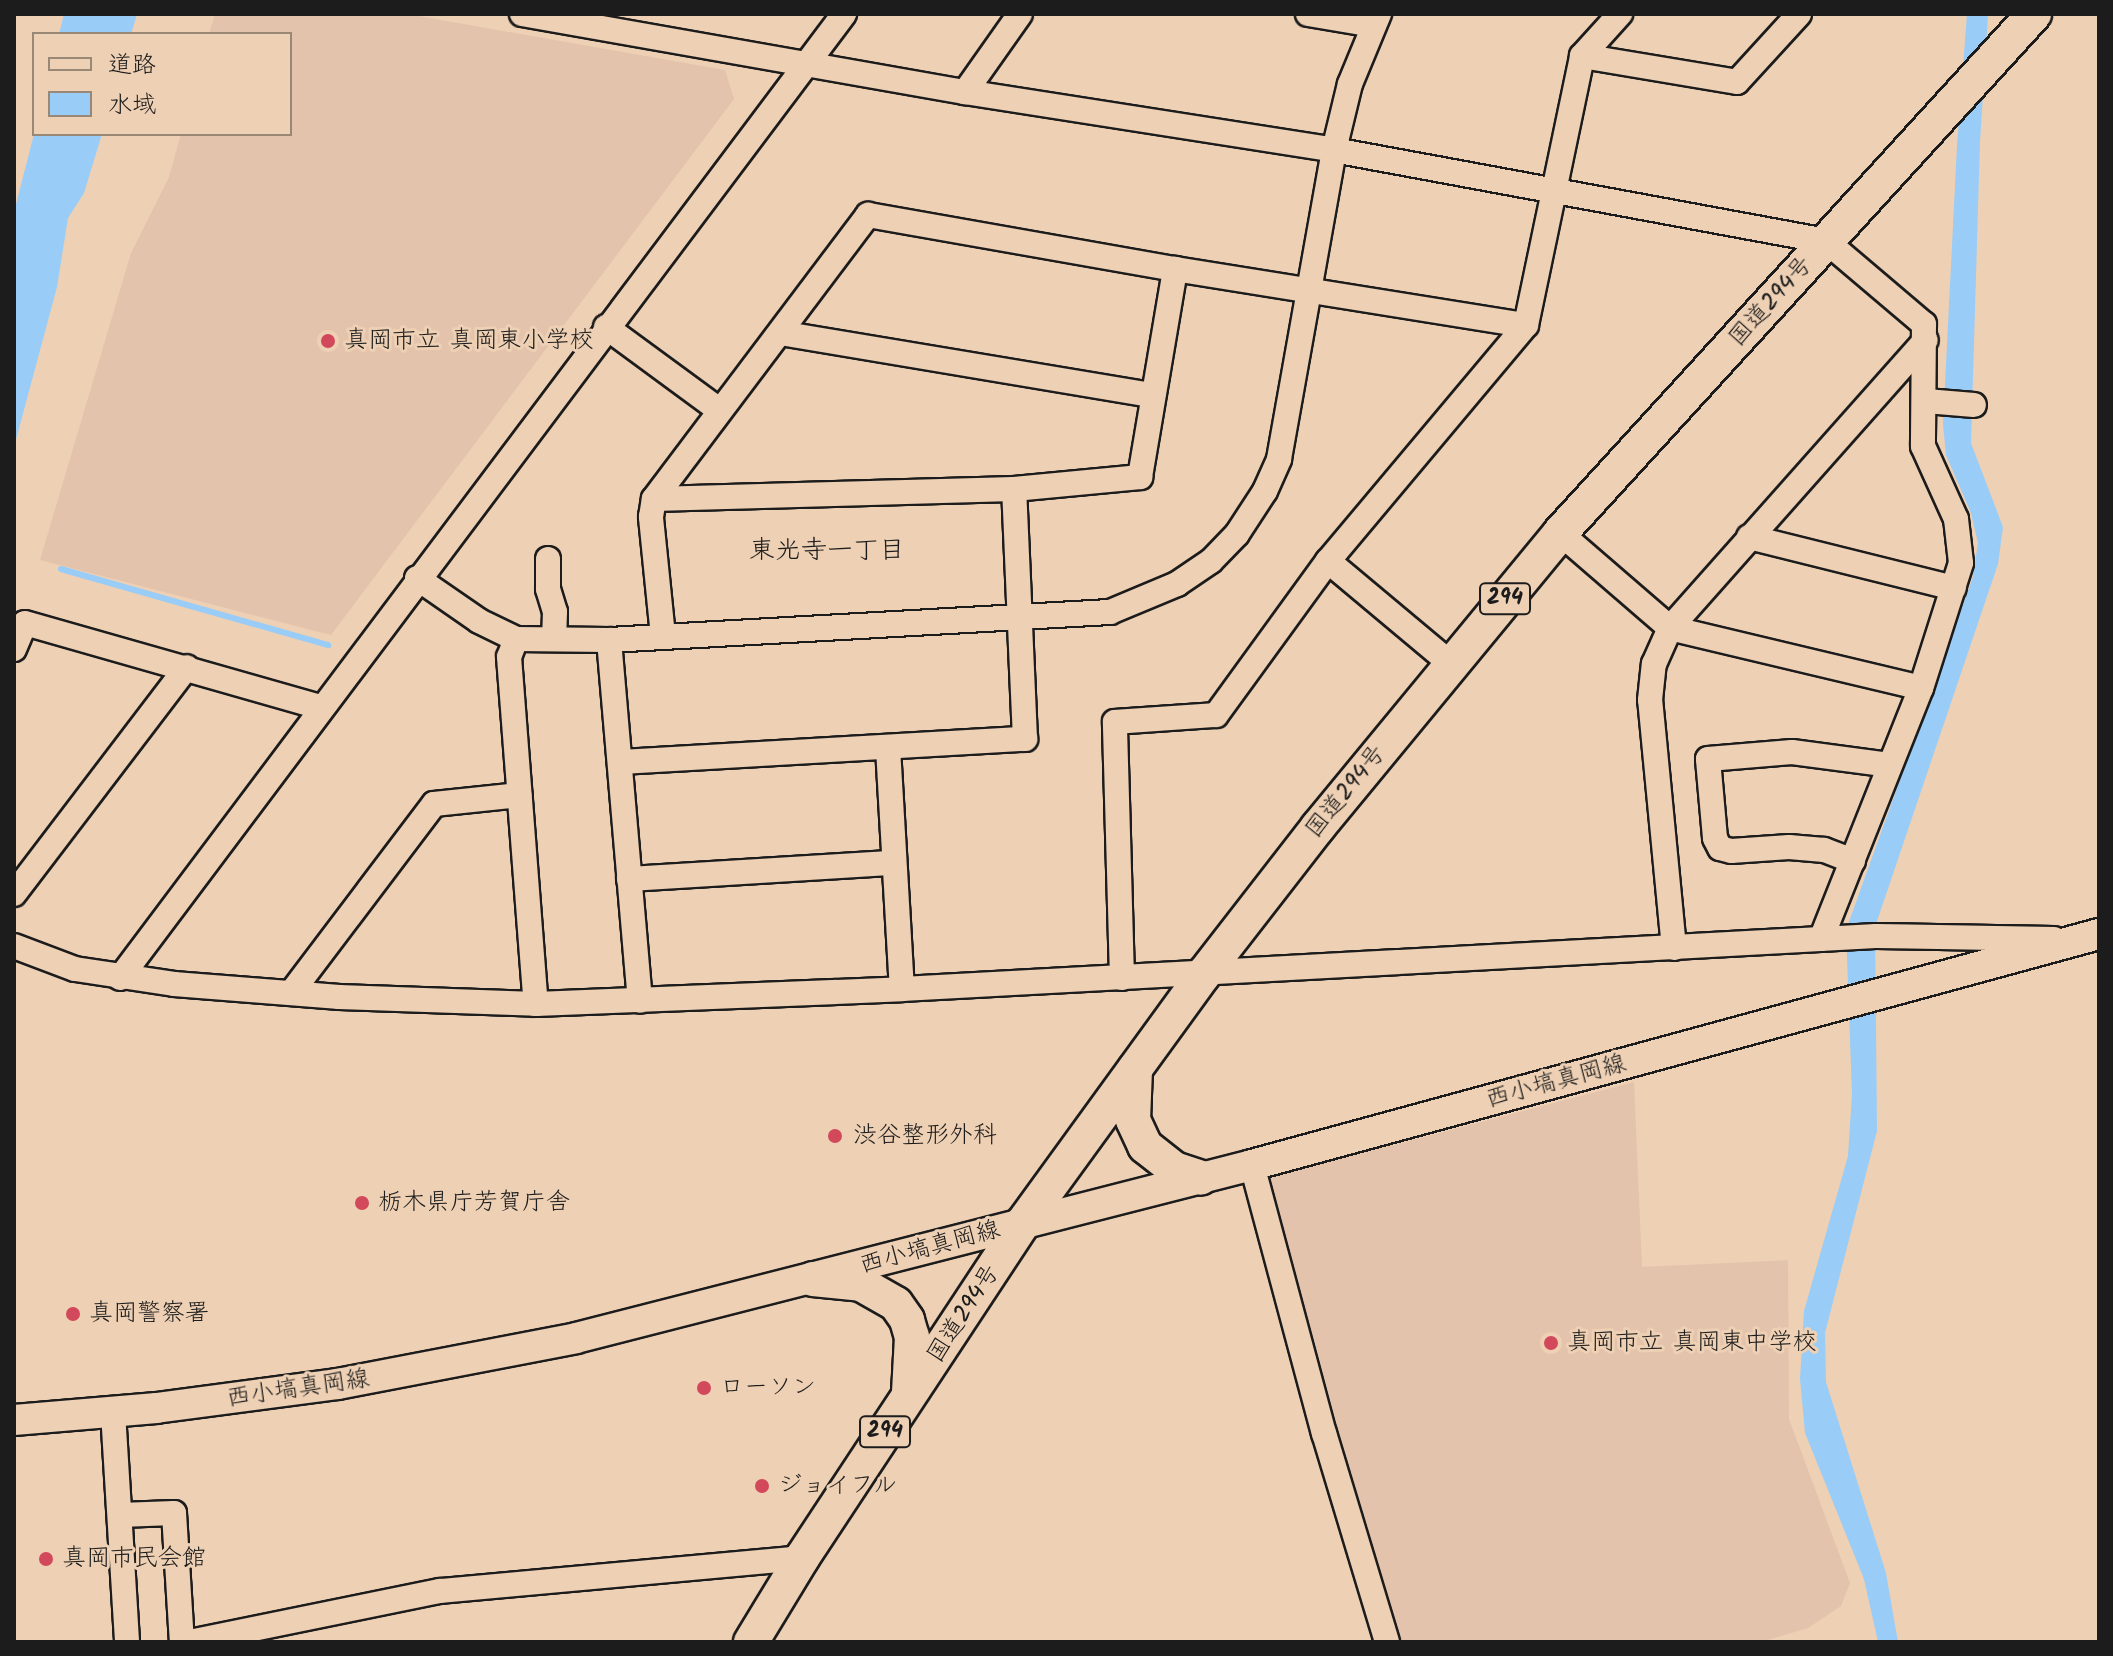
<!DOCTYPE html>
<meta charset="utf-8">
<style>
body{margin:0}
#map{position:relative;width:2113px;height:1656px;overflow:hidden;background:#eed0b4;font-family:Kalam,"Klee One",sans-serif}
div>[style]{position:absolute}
.built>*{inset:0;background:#e3c3ac}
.water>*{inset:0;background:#99ccf6}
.stream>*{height:6px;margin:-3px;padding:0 3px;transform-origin:3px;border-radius:3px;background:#99ccf6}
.roads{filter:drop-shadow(2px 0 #1c1c1c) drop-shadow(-2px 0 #1c1c1c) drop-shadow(0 2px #1c1c1c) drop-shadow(0 -2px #1c1c1c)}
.minor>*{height:24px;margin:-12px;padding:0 12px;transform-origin:12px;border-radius:12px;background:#eed0b4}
.major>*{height:30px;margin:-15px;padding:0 15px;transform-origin:15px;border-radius:15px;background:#eed0b4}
.highway>*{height:34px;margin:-17px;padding:0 17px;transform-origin:17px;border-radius:17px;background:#eed0b4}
.dots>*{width:22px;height:22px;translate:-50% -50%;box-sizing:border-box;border:4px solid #eed0b4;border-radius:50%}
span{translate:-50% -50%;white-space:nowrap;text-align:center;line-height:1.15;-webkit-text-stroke:6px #eed0b4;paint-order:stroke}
.shield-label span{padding:2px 6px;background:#eed0b4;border:2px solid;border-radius:6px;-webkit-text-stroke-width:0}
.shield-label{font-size:22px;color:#1c1c1c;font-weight:700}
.street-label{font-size:24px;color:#1c1c1c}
.poi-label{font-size:24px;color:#1c1c1c}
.left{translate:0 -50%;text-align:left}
.neighbourhood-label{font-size:26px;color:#1c1c1c}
.frame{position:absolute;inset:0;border:16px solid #1c1c1c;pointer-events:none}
.legend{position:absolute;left:32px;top:32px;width:260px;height:104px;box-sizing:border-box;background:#eed0b4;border:2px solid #9a8877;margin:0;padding:10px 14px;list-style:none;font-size:24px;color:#1c1c1c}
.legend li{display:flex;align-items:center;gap:16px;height:40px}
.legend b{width:40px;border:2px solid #9a8877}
</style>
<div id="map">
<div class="built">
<div style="clip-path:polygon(215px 14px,407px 14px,725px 70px,734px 99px,331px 635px,40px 560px,131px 253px,169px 177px,181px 134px,290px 134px,290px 34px,209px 34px)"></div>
<div style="clip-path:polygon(1634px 1082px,1642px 1267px,1788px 1260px,1789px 1419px,1850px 1583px,1841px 1606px,1808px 1628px,1761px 1642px,1396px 1642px,1267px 1178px)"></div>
</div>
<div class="water">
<div style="clip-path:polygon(64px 14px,137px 14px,131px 34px,59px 34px)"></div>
<div style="clip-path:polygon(1967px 14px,1988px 14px,1980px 142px,1971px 443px,2003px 527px,1998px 564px,1875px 927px,1877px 1131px,1825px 1333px,1826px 1382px,1886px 1573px,1898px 1642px,1878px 1642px,1864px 1579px,1805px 1433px,1800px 1379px,1804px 1311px,1848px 1156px,1852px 1094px,1846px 930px,1973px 577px,1978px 543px,1971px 513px,1946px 455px,1943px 424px,1957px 146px)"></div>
<div style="clip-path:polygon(34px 134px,102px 134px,84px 193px,68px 218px,57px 287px,14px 447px,14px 212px)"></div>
</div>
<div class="stream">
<div style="left:61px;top:569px;width:278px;rotate:15.9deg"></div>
</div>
<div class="roads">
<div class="minor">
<div style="left:522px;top:14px;width:450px;rotate:10deg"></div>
<div style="left:965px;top:92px;width:374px;rotate:8.9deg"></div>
<div style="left:1334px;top:150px;width:500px;rotate:10.48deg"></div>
<div style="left:1826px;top:241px;width:128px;rotate:40.3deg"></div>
<div style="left:1924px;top:324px;width:122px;rotate:90.5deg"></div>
<div style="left:1923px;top:446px;width:80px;rotate:65.7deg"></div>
<div style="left:1956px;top:519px;width:44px;rotate:83.5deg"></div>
<div style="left:1961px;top:563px;width:131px;rotate:107.7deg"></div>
<div style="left:1921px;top:688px;width:270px;rotate:111.7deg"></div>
<div style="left:1308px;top:14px;width:66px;rotate:9.6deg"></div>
<div style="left:1582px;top:56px;width:157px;rotate:9.5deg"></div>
<div style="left:1737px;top:82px;width:92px;rotate:-47.6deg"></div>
<div style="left:965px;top:92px;width:95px;rotate:-54.8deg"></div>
<div style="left:606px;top:327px;width:140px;rotate:36.3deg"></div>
<div style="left:780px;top:333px;width:377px;rotate:9.5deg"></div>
<div style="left:1926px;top:401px;width:48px;rotate:4.8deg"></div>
<div style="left:654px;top:499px;width:360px;rotate:-1.6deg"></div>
<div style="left:1014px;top:489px;width:127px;rotate:-5.4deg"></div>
<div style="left:1140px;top:477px;width:211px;rotate:-80.4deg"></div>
<div style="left:1560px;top:533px;width:145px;rotate:40.8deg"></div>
<div style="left:1670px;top:628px;width:258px;rotate:13.4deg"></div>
<div style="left:1749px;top:537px;width:211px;rotate:14deg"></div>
<div style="left:548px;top:559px;width:30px;rotate:90deg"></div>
<div style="left:548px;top:589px;width:24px;rotate:73deg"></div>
<div style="left:555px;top:612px;width:27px;rotate:92deg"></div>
<div style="left:1328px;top:561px;width:159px;rotate:39.9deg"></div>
<div style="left:417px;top:578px;width:75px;rotate:34.7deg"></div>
<div style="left:479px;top:621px;width:41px;rotate:25.9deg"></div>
<div style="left:516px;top:639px;width:93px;rotate:0.6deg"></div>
<div style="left:609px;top:640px;width:502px;rotate:-3.2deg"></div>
<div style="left:1110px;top:612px;width:73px;rotate:-22.7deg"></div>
<div style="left:1177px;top:584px;width:41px;rotate:-34.1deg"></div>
<div style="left:1211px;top:561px;width:37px;rotate:-46deg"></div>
<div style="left:1237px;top:534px;width:51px;rotate:-56.9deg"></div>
<div style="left:1265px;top:491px;width:35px;rotate:-66deg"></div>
<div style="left:1279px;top:459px;width:314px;rotate:-79.9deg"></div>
<div style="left:1334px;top:150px;width:68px;rotate:-76.4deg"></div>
<div style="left:1350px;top:84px;width:76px;rotate:-67.5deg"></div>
<div style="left:663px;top:636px;width:120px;rotate:-95.8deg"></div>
<div style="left:651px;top:517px;width:18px;rotate:-81deg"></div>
<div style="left:654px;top:499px;width:356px;rotate:-53deg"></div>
<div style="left:868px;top:215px;width:312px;rotate:10deg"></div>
<div style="left:1175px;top:269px;width:355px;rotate:9.1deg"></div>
<div style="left:516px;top:639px;width:19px;rotate:111deg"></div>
<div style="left:509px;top:657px;width:348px;rotate:85.6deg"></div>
<div style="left:609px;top:640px;width:362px;rotate:85.1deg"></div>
<div style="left:14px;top:649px;width:28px;rotate:-67deg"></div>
<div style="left:25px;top:623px;width:307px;rotate:15.9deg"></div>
<div style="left:888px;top:748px;width:241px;rotate:86.7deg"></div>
<div style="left:620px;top:762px;width:406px;rotate:-3.3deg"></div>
<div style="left:1025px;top:739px;width:250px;rotate:-92.5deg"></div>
<div style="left:1853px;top:861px;width:31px;rotate:-159deg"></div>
<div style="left:1824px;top:850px;width:35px;rotate:-175deg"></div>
<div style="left:1789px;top:847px;width:58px;rotate:176.1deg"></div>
<div style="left:1731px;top:851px;width:11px;rotate:-165deg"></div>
<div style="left:1720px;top:848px;width:11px;rotate:-117deg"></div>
<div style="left:1715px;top:838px;width:79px;rotate:-95.1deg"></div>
<div style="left:1708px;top:759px;width:84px;rotate:-4.8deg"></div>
<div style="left:1792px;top:752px;width:98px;rotate:7.6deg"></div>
<div style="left:629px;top:879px;width:265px;rotate:-3.5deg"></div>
<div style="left:14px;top:894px;width:285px;rotate:-52.7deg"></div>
<div style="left:14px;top:946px;width:65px;rotate:20.7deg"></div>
<div style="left:75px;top:969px;width:100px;rotate:8.6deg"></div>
<div style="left:174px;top:984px;width:166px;rotate:4.5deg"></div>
<div style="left:339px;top:997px;width:197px;rotate:2deg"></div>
<div style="left:536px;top:1004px;width:366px;rotate:-2.3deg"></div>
<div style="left:902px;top:989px;width:975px;rotate:-3.11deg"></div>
<div style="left:1876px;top:936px;width:178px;rotate:1deg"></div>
<div style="left:1674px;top:948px;width:249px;rotate:-95.5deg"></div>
<div style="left:1650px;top:700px;width:36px;rotate:-84deg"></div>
<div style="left:1654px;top:664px;width:39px;rotate:-66deg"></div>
<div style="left:1670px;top:628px;width:385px;rotate:-48.4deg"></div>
<div style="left:120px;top:978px;width:1206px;rotate:-53.09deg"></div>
<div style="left:1122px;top:978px;width:256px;rotate:-91.6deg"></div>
<div style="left:1115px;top:722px;width:101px;rotate:-4deg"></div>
<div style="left:1216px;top:715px;width:190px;rotate:-54deg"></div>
<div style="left:1328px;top:561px;width:308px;rotate:-50deg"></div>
<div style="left:1526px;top:325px;width:275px;rotate:-78.2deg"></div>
<div style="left:1582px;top:56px;width:57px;rotate:-47.9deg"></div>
<div style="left:291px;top:993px;width:237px;rotate:-52.9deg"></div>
<div style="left:434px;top:804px;width:86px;rotate:-6deg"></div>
<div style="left:1252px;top:1165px;width:278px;rotate:75deg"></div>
<div style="left:1324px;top:1433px;width:218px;rotate:73.2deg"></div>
<div style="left:113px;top:1412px;width:230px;rotate:86.5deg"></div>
<div style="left:120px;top:1515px;width:54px;rotate:-2.1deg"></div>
<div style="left:174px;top:1513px;width:129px;rotate:86.5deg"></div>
<div style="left:189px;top:1642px;width:256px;rotate:-11.5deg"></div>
<div style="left:440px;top:1591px;width:364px;rotate:-5.2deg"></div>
</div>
<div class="major">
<div style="left:14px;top:1420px;width:143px;rotate:-4.8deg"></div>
<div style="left:156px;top:1408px;width:184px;rotate:-7.5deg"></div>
<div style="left:338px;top:1384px;width:242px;rotate:-10.9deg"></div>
<div style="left:576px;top:1338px;width:698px;rotate:-14.35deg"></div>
<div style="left:1252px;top:1165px;width:878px;rotate:-15.26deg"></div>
</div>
<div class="highway">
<div style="left:1135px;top:1069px;width:51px;rotate:92.2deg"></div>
<div style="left:1133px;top:1120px;width:29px;rotate:65deg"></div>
<div style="left:1145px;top:1146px;width:37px;rotate:38deg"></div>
<div style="left:1174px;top:1169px;width:28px;rotate:18deg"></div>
<div style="left:813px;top:1279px;width:48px;rotate:5.9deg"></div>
<div style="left:861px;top:1284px;width:40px;rotate:29.7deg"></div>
<div style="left:896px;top:1304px;width:19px;rotate:55deg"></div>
<div style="left:907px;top:1320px;width:18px;rotate:74deg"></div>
<div style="left:912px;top:1337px;width:56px;rotate:93.1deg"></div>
<div style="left:751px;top:1642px;width:98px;rotate:-58.7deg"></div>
<div style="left:802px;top:1558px;width:401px;rotate:-56.6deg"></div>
<div style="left:1023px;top:1223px;width:308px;rotate:-54deg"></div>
<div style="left:1204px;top:974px;width:186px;rotate:-52.2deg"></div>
<div style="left:1318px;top:827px;width:381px;rotate:-50.5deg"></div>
<div style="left:1560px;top:533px;width:703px;rotate:-47.59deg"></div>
</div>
</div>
<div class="dots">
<div style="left:328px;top:341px;background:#d1495b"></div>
<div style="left:835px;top:1136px;background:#d1495b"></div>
<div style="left:362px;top:1203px;background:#d1495b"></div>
<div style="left:73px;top:1314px;background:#d1495b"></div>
<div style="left:1551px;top:1343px;background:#d1495b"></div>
<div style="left:704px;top:1388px;background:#d1495b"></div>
<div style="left:762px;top:1486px;background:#d1495b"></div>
<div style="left:46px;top:1559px;background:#d1495b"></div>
</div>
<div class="shield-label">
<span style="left:1505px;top:599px">294</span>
<span style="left:885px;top:1432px">294</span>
</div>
<div class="street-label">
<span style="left:1771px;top:302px;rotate:-48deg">国道294号</span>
<span style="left:1346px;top:792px;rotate:-51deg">国道294号</span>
<span style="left:1556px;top:1082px;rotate:-15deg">西小塙真岡線</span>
<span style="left:930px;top:1248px;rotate:-15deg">西小塙真岡線</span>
<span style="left:964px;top:1314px;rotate:-57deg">国道294号</span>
<span style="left:298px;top:1389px;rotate:-8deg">西小塙真岡線</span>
</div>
<div class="poi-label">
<span class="left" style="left:344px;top:341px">真岡市立 真岡東小学校</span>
<span class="left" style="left:853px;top:1136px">渋谷整形外科</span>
<span class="left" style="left:378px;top:1203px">栃木県庁芳賀庁舎</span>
<span class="left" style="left:89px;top:1314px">真岡警察署</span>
<span class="left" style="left:1567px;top:1343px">真岡市立 真岡東中学校</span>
<span class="left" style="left:720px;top:1388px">ローソン</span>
<span class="left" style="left:778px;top:1486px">ジョイフル</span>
<span class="left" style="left:62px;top:1559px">真岡市民会館</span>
</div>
<div class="neighbourhood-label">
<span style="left:827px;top:552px">東光寺一丁目</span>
</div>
<div class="frame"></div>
<ul class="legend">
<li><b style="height:10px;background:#eed0b4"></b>道路</li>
<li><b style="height:22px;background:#99ccf6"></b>水域</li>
</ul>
</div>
